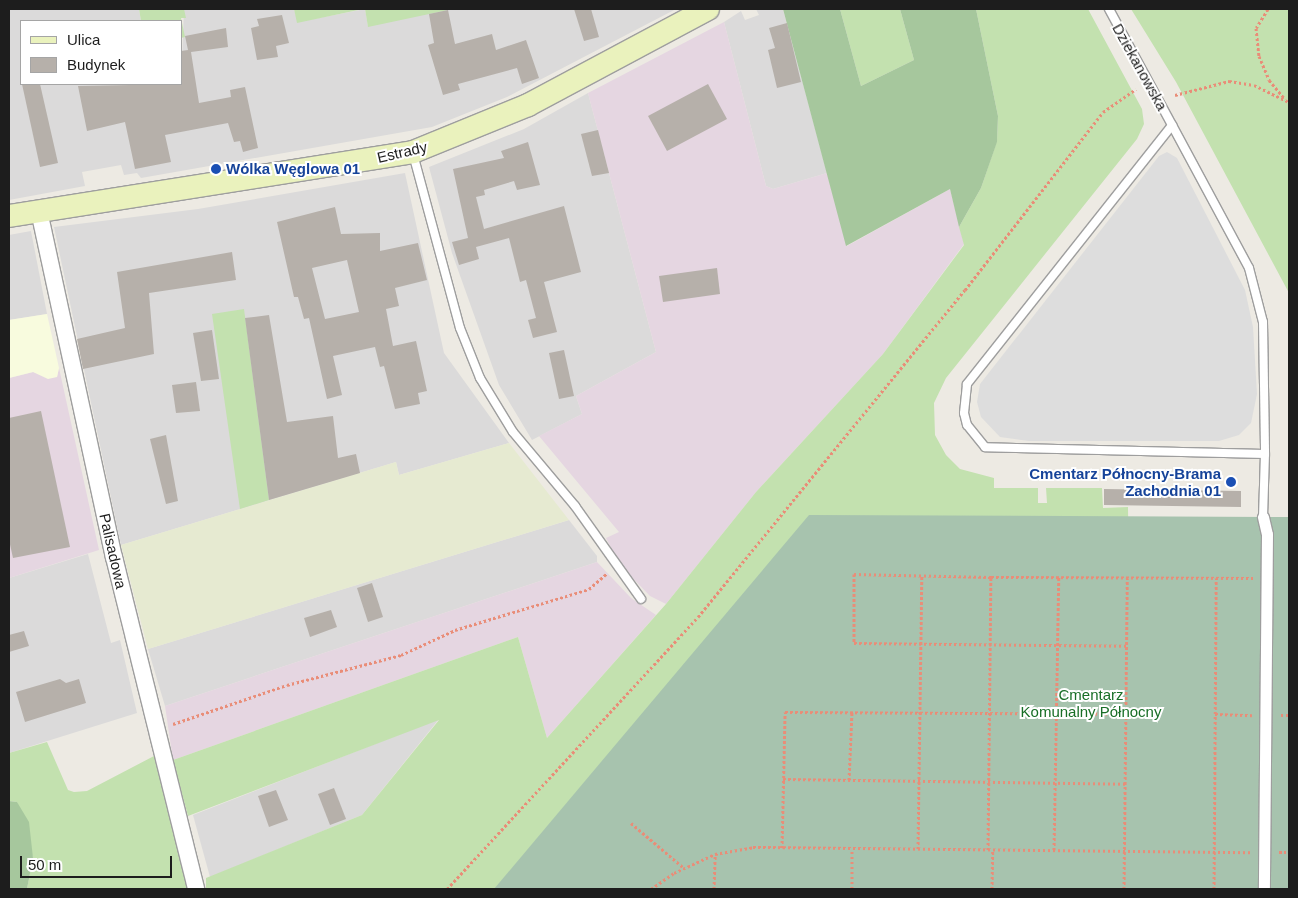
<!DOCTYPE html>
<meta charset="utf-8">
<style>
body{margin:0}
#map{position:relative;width:1298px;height:898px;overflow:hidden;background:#edeae3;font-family:Helvetica,sans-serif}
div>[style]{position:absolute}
.residential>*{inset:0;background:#dbdada}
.industrial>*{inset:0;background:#e5d6e1}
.education>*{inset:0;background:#f8fbde}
.farmland>*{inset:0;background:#e6ead1}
.grass>*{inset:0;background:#c3e1af}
.forest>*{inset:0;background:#a6c79d}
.cemetery>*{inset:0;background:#a7c3ae}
.parking>*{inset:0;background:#ddd}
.building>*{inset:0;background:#b6b0aa}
.path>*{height:3px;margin-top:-1.5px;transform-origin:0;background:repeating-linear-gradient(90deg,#e98d78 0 2.5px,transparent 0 5px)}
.roads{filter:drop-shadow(1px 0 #9e9e9e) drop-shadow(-1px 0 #9e9e9e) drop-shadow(0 1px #9e9e9e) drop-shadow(0 -1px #9e9e9e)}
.service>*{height:8px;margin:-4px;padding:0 4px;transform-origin:4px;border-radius:4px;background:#fff}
.pedestrian>*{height:11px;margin:-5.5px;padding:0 5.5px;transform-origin:5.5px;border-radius:5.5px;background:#fff}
.minor>*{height:16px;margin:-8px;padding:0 8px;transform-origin:8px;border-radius:8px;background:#fff}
.secondary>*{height:22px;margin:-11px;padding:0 11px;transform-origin:11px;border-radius:11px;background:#eaf2bd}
.dots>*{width:14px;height:14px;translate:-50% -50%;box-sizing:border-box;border:2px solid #fff;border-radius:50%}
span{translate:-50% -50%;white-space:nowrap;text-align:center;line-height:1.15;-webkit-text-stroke:4px #fff;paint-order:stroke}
.street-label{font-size:15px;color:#1d1d1d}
.transit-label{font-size:15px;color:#164399;font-weight:700}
.left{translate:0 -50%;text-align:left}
.right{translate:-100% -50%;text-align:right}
.park-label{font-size:15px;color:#186e26}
.frame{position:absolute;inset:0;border:10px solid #1d1d1d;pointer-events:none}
.legend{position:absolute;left:20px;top:20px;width:162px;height:65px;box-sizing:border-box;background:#fff;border:1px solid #a5a5a5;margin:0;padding:6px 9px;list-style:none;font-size:15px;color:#1d1d1d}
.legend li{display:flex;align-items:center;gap:10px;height:25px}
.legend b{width:25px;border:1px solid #a5a5a5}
.scale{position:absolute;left:20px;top:856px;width:152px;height:22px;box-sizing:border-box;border:2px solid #1d1d1d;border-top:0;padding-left:6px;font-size:15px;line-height:18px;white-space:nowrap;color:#1d1d1d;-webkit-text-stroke:4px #fff;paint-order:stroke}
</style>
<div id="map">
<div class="residential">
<div style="clip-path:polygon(9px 9px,139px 9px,141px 21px,21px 21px,21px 84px,181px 84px,184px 9px,294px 9px,298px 22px,365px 9px,368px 26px,448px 9px,676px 9px,507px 97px,432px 127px,141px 178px,137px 173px,124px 175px,121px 165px,82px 172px,85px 186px,9px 200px)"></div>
<div style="clip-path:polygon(756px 9px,783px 9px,827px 173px,773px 189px,766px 186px,724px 22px,741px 11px,745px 20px,759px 15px)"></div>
<div style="clip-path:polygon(588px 93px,656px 352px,576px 396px,582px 414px,532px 440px,499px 385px,452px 253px,429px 167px,524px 129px)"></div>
<div style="clip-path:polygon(405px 173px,444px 353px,509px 443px,399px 475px,396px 462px,121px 545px,54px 227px,198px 209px)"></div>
<div style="clip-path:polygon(31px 231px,47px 314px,9px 320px,9px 235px)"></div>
<div style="clip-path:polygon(569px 520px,597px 556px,597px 562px,165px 706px,148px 649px)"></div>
<div style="clip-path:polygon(88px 554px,111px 643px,120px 640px,137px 713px,9px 753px,9px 578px)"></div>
<div style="clip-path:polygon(439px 719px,362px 815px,210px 877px,193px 815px)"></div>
</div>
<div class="industrial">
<div style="clip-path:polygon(724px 22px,766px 186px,773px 189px,827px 173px,847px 246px,950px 189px,964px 244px,883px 354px,756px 492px,666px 604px,650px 596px,619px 564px,606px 538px,619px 532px,539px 436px,582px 414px,576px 396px,656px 352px,588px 93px)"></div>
<div style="clip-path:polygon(59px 368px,99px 550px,9px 578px,9px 378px,33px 372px,57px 377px)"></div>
<div style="clip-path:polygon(597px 562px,631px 598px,656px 615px,547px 738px,518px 637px,173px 760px,165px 706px)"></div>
</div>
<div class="education">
<div style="clip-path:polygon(47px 314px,59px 368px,57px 377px,48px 379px,33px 372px,9px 378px,9px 320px)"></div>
</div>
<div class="farmland">
<div style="clip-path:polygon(509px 443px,569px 520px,148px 649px,121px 545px,396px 462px,399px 475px)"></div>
</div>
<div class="grass">
<div style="clip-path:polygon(139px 9px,184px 9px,186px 18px,181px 18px,185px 37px,181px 38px,181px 21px,141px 21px)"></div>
<div style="clip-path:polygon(294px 9px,363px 9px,297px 23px)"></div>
<div style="clip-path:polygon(365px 9px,448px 9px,448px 10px,368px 27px)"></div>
<div style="clip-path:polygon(840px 9px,900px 9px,914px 60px,861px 86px)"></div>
<div style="clip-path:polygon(976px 9px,1088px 9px,1142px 109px,1144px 124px,1137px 139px,946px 378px,934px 403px,935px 435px,946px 455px,960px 469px,994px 478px,994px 488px,1038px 488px,1038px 503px,1047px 503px,1046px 488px,1102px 488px,1103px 508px,1128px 507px,1129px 572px,553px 889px,206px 889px,206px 878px,362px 815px,439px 720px,188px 816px,173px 760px,518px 637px,547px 738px,666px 604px,756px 492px,883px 354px,964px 245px,959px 227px,981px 188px,997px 141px,998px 116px)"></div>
<div style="clip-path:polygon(1131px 9px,1289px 9px,1289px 293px,1176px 82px)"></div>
<div style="clip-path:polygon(244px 309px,269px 500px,240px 509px,212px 314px)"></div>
<div style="clip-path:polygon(47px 742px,68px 790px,74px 792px,87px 791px,154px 756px,187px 889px,27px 889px,33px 858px,17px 802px,9px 801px,9px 753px)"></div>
</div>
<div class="forest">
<div style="clip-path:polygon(783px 9px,840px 9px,861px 86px,914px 60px,900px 9px,976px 9px,998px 116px,997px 142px,981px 188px,959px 227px,950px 189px,846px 246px)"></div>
<div style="clip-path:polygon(9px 801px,17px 802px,29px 822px,33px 858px,27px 889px,9px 889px)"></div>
</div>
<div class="cemetery">
<div style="clip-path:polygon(809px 515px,1289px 517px,1289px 889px,494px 889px)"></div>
</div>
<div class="parking">
<div style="clip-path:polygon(1167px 152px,1177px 158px,1245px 290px,1253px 327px,1257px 394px,1251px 423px,1239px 435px,1219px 441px,1029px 441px,1000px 437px,981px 417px,977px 402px,980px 384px,1159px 156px)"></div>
</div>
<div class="building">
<div style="clip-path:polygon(574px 9px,591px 9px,599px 37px,584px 41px)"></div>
<div style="clip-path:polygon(448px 10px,455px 44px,492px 34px,496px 50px,526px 40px,539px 78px,522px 84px,517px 68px,458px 84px,460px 90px,443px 95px,428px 45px,434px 43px,429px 14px)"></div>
<div style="clip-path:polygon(282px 15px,289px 43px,276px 46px,278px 57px,257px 60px,251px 28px,259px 26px,257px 19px)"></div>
<div style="clip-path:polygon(787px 23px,801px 82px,777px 88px,768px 50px,775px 48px,769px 28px)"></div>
<div style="clip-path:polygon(226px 28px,228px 47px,191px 52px,199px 103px,231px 97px,230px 90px,245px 87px,258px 148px,243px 152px,240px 141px,234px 142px,228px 123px,165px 135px,171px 162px,135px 169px,125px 122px,87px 131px,78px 86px,181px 84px,181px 51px,188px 50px,185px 36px)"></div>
<div style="clip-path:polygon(22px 84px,40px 84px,58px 163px,40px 167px)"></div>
<div style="clip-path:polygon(708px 84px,727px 119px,667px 151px,648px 116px)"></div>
<div style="clip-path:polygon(598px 130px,609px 173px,592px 176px,581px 134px)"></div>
<div style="clip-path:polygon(528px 142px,540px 185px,517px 190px,514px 181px,484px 190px,485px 195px,476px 197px,484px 229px,564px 206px,581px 272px,544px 282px,557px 332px,533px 338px,528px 320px,536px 318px,526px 280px,520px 282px,509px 238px,476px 247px,479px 259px,459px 265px,452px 242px,468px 238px,453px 169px,504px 158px,501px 151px)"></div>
<div style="clip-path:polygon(evenodd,335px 207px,341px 234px,380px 233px,380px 251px,418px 243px,427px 280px,395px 288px,399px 306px,386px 309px,393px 346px,416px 341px,427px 391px,418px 393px,420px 404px,395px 409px,384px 366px,380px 367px,375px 347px,333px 356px,342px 395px,327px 399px,309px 318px,304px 319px,298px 297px,294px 297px,277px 222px,335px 207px,347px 260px,359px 312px,325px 319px,312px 268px,347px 260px)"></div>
<div style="clip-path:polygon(232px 252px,236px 280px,149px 293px,154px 354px,83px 369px,77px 339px,125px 328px,117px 272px)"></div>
<div style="clip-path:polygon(717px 268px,720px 294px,663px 302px,659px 276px)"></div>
<div style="clip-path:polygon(269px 315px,287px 422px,333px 416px,338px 458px,356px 454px,360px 473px,269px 500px,245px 318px)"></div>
<div style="clip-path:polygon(212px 330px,219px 379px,201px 381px,193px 333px)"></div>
<div style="clip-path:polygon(564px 350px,574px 396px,559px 399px,549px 353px)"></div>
<div style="clip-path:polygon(196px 382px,200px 411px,176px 413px,172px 385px)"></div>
<div style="clip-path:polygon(41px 411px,70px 547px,13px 558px,9px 540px,9px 418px)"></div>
<div style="clip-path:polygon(166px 435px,178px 501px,166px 504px,150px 439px)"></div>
<div style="clip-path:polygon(1104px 489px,1241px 491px,1241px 507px,1104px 505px)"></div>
<div style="clip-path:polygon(372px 583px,383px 617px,368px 622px,357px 588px)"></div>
<div style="clip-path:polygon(331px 610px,337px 627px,310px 637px,304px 618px)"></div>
<div style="clip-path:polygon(24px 631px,29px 646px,9px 652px,9px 635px)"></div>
<div style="clip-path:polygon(60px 679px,66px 683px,79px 679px,86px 703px,25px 722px,16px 692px)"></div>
<div style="clip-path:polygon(334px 788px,346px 819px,330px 825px,318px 794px)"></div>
<div style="clip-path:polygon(276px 790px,288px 820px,269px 827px,258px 796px)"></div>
</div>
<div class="path">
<div style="left:1268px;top:9px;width:22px;rotate:122deg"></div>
<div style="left:1256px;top:28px;width:28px;rotate:84deg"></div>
<div style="left:1259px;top:56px;width:26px;rotate:67deg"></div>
<div style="left:1269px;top:80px;width:25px;rotate:50deg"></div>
<div style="left:1175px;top:95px;width:56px;rotate:-14.5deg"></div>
<div style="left:1229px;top:81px;width:25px;rotate:9deg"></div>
<div style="left:1254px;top:85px;width:39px;rotate:26deg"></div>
<div style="left:991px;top:577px;width:137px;rotate:-178.7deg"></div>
<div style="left:854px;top:574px;width:69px;rotate:90deg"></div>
<div style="left:854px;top:643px;width:273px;rotate:0.6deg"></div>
<div style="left:1215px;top:714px;width:37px;rotate:2deg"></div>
<div style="left:1281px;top:715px;width:8px"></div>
<div style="left:173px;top:724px;width:120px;rotate:-18.9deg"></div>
<div style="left:287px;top:685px;width:118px;rotate:-14.7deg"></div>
<div style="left:401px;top:655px;width:60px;rotate:-24.8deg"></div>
<div style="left:455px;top:630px;width:140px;rotate:-17deg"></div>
<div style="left:589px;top:589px;width:23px;rotate:-41deg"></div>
<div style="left:783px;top:779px;width:343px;rotate:0.8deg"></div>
<div style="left:849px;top:780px;width:68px;rotate:-87.5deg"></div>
<div style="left:631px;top:823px;width:70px;rotate:40.3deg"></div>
<div style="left:782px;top:848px;width:136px;rotate:-88.7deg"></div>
<div style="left:785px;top:712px;width:341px;rotate:0.3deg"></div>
<div style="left:918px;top:849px;width:274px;rotate:-89.2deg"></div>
<div style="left:988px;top:850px;width:273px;rotate:-89.4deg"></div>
<div style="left:991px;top:577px;width:262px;rotate:0.2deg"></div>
<div style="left:1054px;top:850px;width:273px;rotate:-89deg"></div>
<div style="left:1279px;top:852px;width:10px"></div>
<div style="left:447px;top:889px;width:370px;rotate:-47.3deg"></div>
<div style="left:698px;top:617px;width:422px;rotate:-50.8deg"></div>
<div style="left:965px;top:290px;width:225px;rotate:-52.2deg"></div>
<div style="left:1103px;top:112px;width:40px;rotate:-34.9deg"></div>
<div style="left:651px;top:889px;width:28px;rotate:-35deg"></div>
<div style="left:674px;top:873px;width:45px;rotate:-24.9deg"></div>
<div style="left:715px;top:854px;width:39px;rotate:-10deg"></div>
<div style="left:753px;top:847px;width:497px;rotate:0.6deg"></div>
<div style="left:714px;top:889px;width:35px;rotate:-88deg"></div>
<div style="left:852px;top:889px;width:40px;rotate:-90deg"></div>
<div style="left:992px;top:889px;width:39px;rotate:-89deg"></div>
<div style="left:1124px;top:889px;width:311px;rotate:-89.4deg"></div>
<div style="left:1214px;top:889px;width:311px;rotate:-89.6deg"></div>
</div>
<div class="roads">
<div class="service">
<div style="left:1109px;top:9px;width:132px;rotate:61.5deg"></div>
<div style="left:1172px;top:125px;width:162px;rotate:61.7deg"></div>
<div style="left:1249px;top:268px;width:56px;rotate:75.5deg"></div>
<div style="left:1263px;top:322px;width:132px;rotate:89.1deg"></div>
<div style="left:1265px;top:454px;width:280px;rotate:-178.6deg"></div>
<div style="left:985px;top:447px;width:28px;rotate:-129deg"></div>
<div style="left:967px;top:425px;width:12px;rotate:-104deg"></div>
<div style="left:964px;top:413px;width:29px;rotate:-84deg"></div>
<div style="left:967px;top:384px;width:330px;rotate:-51.6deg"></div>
<div style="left:413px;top:154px;width:180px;rotate:74.9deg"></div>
<div style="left:460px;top:328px;width:54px;rotate:68.2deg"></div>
<div style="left:480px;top:378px;width:63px;rotate:58.6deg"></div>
<div style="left:513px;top:432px;width:97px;rotate:50deg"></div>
<div style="left:575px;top:506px;width:114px;rotate:54.6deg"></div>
<div style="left:1263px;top:517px;width:63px;rotate:-88.2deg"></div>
</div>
<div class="pedestrian">
<div style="left:1263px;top:517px;width:17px;rotate:77deg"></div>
<div style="left:1267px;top:534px;width:355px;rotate:90.5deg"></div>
</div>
<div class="minor">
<div style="left:39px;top:211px;width:354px;rotate:77.8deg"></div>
<div style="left:114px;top:557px;width:342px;rotate:76.1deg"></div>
</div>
<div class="secondary">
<div style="left:9px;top:216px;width:409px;rotate:-9deg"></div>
<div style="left:413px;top:152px;width:124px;rotate:-22.2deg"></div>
<div style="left:528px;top:105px;width:204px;rotate:-28.1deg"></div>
</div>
</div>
<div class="dots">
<div style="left:216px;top:169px;background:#1a4fb4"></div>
<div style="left:1231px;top:482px;background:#1a4fb4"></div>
</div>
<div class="street-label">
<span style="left:1140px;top:67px;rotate:61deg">Dziekanowska</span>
<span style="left:402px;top:152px;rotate:-13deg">Estrady</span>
<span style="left:113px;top:551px;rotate:77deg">Palisadowa</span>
</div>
<div class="transit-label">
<span class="left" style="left:226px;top:169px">Wólka Węglowa 01</span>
<span class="right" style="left:1221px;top:482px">Cmentarz Północny-Brama<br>Zachodnia 01</span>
</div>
<div class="park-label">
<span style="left:1091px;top:703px">Cmentarz<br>Komunalny Północny</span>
</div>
<div class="frame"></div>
<ul class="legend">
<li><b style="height:6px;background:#eaf2bd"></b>Ulica</li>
<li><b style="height:14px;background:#b6b0aa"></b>Budynek</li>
</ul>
<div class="scale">50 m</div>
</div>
